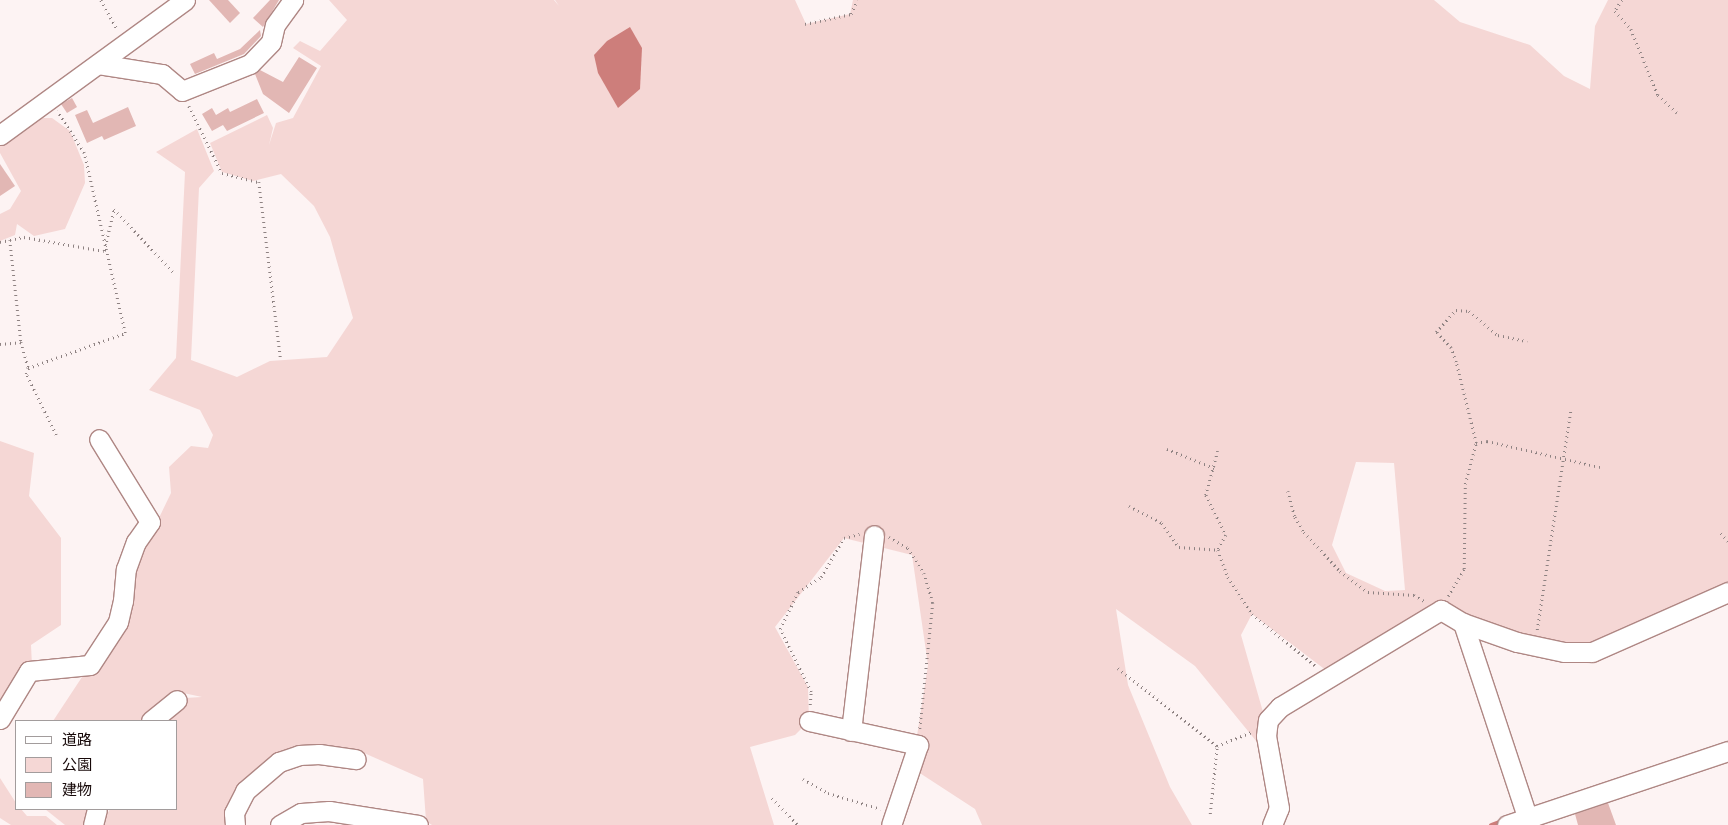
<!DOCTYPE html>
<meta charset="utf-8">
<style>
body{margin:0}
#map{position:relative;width:1728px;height:825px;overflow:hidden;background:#fdf3f3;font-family:"Titillium Web","Noto Sans JP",sans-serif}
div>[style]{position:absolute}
.green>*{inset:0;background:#f5d7d5}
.water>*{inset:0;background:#cd7e7b}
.stream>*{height:4.5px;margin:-2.25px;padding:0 2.25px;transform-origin:2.25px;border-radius:2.25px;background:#cd7e7b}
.building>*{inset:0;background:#e2b7b4}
.path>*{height:2.5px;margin-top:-1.25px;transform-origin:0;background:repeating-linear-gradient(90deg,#8e8282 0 1px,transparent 0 5px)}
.roads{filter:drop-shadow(1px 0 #af8784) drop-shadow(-1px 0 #af8784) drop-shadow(0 1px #af8784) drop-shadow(0 -1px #af8784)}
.minor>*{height:19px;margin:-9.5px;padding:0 9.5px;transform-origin:9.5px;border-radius:9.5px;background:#fff}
span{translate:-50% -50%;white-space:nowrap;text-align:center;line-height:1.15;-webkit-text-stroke:4px #fff;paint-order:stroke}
.legend{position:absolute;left:15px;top:720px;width:162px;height:90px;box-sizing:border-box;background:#fff;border:1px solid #a29c9c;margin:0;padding:6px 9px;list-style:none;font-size:15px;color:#160808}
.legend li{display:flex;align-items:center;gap:10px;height:25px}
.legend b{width:25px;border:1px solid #a29c9c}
</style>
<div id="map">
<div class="green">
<div style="clip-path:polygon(evenodd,329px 0,554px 0,559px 6px,555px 0,795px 0,806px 24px,850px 14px,853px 0,1434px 0,1460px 22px,1530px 45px,1564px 76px,1590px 89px,1595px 26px,1608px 0,1728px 0,1728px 587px,1590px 647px,1463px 623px,1438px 604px,1327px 671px,1252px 614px,1241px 635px,1267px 726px,1270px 758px,1195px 666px,1116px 609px,1128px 685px,1170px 787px,1192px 825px,982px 825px,975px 809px,912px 768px,928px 665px,912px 555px,844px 538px,775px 627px,808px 687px,809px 721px,795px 735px,750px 747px,774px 825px,432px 825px,426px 821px,423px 779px,364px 753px,300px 751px,275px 760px,226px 825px,101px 825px,110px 809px,176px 809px,176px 721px,160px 721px,185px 698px,202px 697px,174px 691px,143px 721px,53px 721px,84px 674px,100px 660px,137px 550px,157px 522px,171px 493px,169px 467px,191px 446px,208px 448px,213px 435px,200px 410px,149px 390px,176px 358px,185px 172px,156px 152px,197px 129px,214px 171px,199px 188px,191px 360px,237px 377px,270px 361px,327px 357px,353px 318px,330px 237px,314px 206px,281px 174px,253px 181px,222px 172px,210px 143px,267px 115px,273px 128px,269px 145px,276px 123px,293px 118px,321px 66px,293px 48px,300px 41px,320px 51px,347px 20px,329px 0,1356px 462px,1394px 463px,1405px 590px,1385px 591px,1346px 573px,1332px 545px,1356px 462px)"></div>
<div style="clip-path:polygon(36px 118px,52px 118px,70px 131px,84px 165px,85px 183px,65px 229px,34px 236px,17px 224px,15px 235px,0 241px,0 214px,10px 209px,21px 191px,0 153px,0 143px)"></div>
<div style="clip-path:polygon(0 441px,34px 453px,29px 496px,61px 538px,61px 625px,31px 645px,32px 666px,0 717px)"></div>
<div style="clip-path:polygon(0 778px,16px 803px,16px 809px,21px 809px,27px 816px,46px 816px,57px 825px,11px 825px,0 818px)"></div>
<div style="clip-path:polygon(45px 809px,94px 809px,85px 825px,65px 825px)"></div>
</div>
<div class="water">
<div style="clip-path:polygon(630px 27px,642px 48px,640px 89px,618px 108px,598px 73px,594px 55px,607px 41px)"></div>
</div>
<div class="stream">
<div style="left:1491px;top:825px;width:12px;rotate:-20deg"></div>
</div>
<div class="building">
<div style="clip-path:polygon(209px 0,228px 0,240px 13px,230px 23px)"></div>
<div style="clip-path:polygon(270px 0,279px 0,263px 27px,253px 18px)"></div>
<div style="clip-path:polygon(260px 30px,261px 36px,244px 54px,195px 74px,190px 64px,214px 53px,217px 59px,240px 49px)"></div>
<div style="clip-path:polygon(299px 57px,317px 68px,289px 113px,263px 94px,255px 74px,260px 70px,283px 82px)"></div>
<div style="clip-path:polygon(72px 98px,77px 107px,67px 113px,61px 104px)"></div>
<div style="clip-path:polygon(257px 99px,264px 113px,227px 131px,223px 125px,212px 131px,202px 114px,212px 108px,216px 115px,228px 108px,230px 112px)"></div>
<div style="clip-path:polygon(128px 107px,136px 126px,104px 140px,102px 136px,87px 143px,75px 115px,87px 110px,93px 123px)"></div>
<div style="clip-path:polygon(0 164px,15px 186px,0 196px)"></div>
<div style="clip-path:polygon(1608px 803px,1616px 825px,1578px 825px,1575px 814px)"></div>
</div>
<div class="path">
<div style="left:101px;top:0;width:33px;rotate:61deg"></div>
<div style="left:1622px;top:0;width:13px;rotate:122deg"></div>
<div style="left:1615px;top:11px;width:24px;rotate:48deg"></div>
<div style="left:1631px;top:29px;width:71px;rotate:67.8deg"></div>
<div style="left:1658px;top:95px;width:26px;rotate:43deg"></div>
<div style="left:805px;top:24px;width:47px;rotate:-12.3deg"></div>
<div style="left:851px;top:14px;width:15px;rotate:-67deg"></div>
<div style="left:189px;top:106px;width:75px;rotate:63.8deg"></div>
<div style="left:222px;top:173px;width:38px;rotate:14deg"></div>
<div style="left:259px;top:182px;width:179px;rotate:83deg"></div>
<div style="left:10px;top:240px;width:103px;rotate:83.8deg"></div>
<div style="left:21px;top:342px;width:26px;rotate:74deg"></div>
<div style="left:0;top:242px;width:25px;rotate:-12deg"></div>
<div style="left:24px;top:237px;width:81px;rotate:9.9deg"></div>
<div style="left:104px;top:251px;width:43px;rotate:-76.6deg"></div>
<div style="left:114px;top:209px;width:88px;rotate:46.8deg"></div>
<div style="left:0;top:344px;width:21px;rotate:-5deg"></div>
<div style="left:56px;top:435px;width:68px;rotate:-116.2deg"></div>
<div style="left:26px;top:374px;width:6px;rotate:-72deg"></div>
<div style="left:28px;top:368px;width:103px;rotate:-19.8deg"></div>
<div style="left:125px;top:333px;width:185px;rotate:-102.8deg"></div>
<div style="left:84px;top:153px;width:50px;rotate:-122.7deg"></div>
<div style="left:1476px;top:443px;width:83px;rotate:-103.9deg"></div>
<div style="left:1456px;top:362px;width:15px;rotate:-110deg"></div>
<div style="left:1451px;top:348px;width:22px;rotate:-133deg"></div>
<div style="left:1436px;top:332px;width:30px;rotate:-48deg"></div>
<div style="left:1456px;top:310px;width:13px;rotate:4deg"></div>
<div style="left:1469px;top:311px;width:38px;rotate:40deg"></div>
<div style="left:1498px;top:335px;width:30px;rotate:12deg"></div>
<div style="left:1167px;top:449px;width:51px;rotate:22deg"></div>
<div style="left:1218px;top:451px;width:46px;rotate:105.3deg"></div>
<div style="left:1206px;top:495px;width:45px;rotate:63.4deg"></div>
<div style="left:1226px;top:535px;width:17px;rotate:118deg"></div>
<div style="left:1218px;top:550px;width:29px;rotate:70deg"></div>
<div style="left:1228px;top:577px;width:44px;rotate:57deg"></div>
<div style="left:1252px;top:614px;width:84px;rotate:39.2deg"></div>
<div style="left:1288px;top:491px;width:27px;rotate:75deg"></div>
<div style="left:1295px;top:517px;width:17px;rotate:59deg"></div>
<div style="left:1304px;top:532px;width:53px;rotate:47.3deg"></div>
<div style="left:1340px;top:571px;width:35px;rotate:37deg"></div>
<div style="left:1368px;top:592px;width:46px;rotate:3.7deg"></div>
<div style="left:1414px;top:595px;width:14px;rotate:30deg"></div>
<div style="left:1129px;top:506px;width:37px;rotate:27deg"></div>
<div style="left:1162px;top:523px;width:29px;rotate:55deg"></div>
<div style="left:1179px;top:547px;width:39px;rotate:4deg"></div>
<div style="left:1721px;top:533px;width:11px;rotate:49deg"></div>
<div style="left:889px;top:537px;width:22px;rotate:30deg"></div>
<div style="left:908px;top:548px;width:30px;rotate:57deg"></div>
<div style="left:924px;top:573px;width:31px;rotate:73deg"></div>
<div style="left:933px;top:603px;width:127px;rotate:95.9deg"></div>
<div style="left:1448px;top:596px;width:31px;rotate:-59deg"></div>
<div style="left:1464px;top:569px;width:85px;rotate:-89.3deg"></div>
<div style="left:1465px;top:484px;width:42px;rotate:-75deg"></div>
<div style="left:1476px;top:443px;width:11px;rotate:-10deg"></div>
<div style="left:1487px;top:441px;width:116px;rotate:13deg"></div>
<div style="left:1537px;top:630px;width:224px;rotate:-81.3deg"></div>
<div style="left:1118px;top:668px;width:126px;rotate:38.2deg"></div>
<div style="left:810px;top:705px;width:13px;rotate:-86deg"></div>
<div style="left:811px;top:692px;width:70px;rotate:-116.2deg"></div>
<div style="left:780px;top:629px;width:41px;rotate:-64.1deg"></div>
<div style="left:798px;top:592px;width:27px;rotate:-33deg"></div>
<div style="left:821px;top:577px;width:45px;rotate:-59.5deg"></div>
<div style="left:844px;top:538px;width:16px;rotate:-15deg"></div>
<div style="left:803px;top:779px;width:29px;rotate:29deg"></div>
<div style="left:828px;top:793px;width:55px;rotate:16.8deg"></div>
<div style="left:772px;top:798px;width:37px;rotate:46deg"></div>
<div style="left:1210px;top:814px;width:68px;rotate:-84.1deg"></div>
<div style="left:1217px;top:746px;width:38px;rotate:-22deg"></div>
</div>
<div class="roads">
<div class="minor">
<div style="left:98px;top:64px;width:65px;rotate:8.9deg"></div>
<div style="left:162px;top:74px;width:26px;rotate:40deg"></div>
<div style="left:182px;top:91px;width:73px;rotate:-21.7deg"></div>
<div style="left:250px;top:64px;width:30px;rotate:-46deg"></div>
<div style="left:271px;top:42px;width:17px;rotate:-77deg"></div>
<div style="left:275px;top:25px;width:31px;rotate:-54deg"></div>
<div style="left:0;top:135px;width:229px;rotate:-36.1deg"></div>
<div style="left:1463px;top:623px;width:213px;rotate:71.7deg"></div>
<div style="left:0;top:719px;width:56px;rotate:-58.9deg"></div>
<div style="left:29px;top:671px;width:61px;rotate:-5.6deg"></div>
<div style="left:90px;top:665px;width:51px;rotate:-56.9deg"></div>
<div style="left:118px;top:622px;width:22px;rotate:-77deg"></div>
<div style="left:123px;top:601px;width:32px;rotate:-85deg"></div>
<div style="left:126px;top:569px;width:29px;rotate:-70deg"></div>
<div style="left:136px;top:542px;width:24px;rotate:-55deg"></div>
<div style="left:150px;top:522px;width:97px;rotate:-121.6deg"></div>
<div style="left:151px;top:721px;width:33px;rotate:-39deg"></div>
<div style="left:809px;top:721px;width:112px;rotate:12.4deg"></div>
<div style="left:918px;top:745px;width:84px;rotate:108.6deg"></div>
<div style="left:851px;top:731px;width:197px;rotate:-83.3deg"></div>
<div style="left:93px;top:825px;width:16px;rotate:-76deg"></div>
<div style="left:235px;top:825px;width:12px;rotate:-95deg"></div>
<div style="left:234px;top:813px;width:25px;rotate:-63deg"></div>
<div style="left:245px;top:791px;width:45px;rotate:-40.5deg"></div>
<div style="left:279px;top:762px;width:21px;rotate:-19deg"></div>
<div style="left:299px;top:755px;width:20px;rotate:-3deg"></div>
<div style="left:319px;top:754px;width:37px;rotate:8deg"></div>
<div style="left:280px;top:825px;width:24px;rotate:-30deg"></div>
<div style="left:301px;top:813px;width:28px;rotate:-4deg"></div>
<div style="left:329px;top:811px;width:90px;rotate:8.9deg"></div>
<div style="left:1272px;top:825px;width:18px;rotate:-68deg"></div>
<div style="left:1279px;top:808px;width:73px;rotate:-100.2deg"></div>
<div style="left:1266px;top:736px;width:16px;rotate:-83deg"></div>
<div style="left:1268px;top:720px;width:18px;rotate:-47deg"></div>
<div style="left:1280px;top:707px;width:188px;rotate:-31.1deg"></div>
<div style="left:1441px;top:610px;width:26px;rotate:31deg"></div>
<div style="left:1463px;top:623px;width:57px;rotate:19.4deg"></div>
<div style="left:1517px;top:642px;width:48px;rotate:12deg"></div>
<div style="left:1564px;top:652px;width:28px"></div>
<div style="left:1592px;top:652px;width:149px;rotate:-23.8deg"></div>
<div style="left:1507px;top:825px;width:233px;rotate:-18.5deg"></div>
</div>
</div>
<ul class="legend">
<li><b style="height:6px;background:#fff"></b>道路</li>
<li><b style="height:14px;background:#f5d7d5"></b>公園</li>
<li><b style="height:14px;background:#e2b7b4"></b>建物</li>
</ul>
</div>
